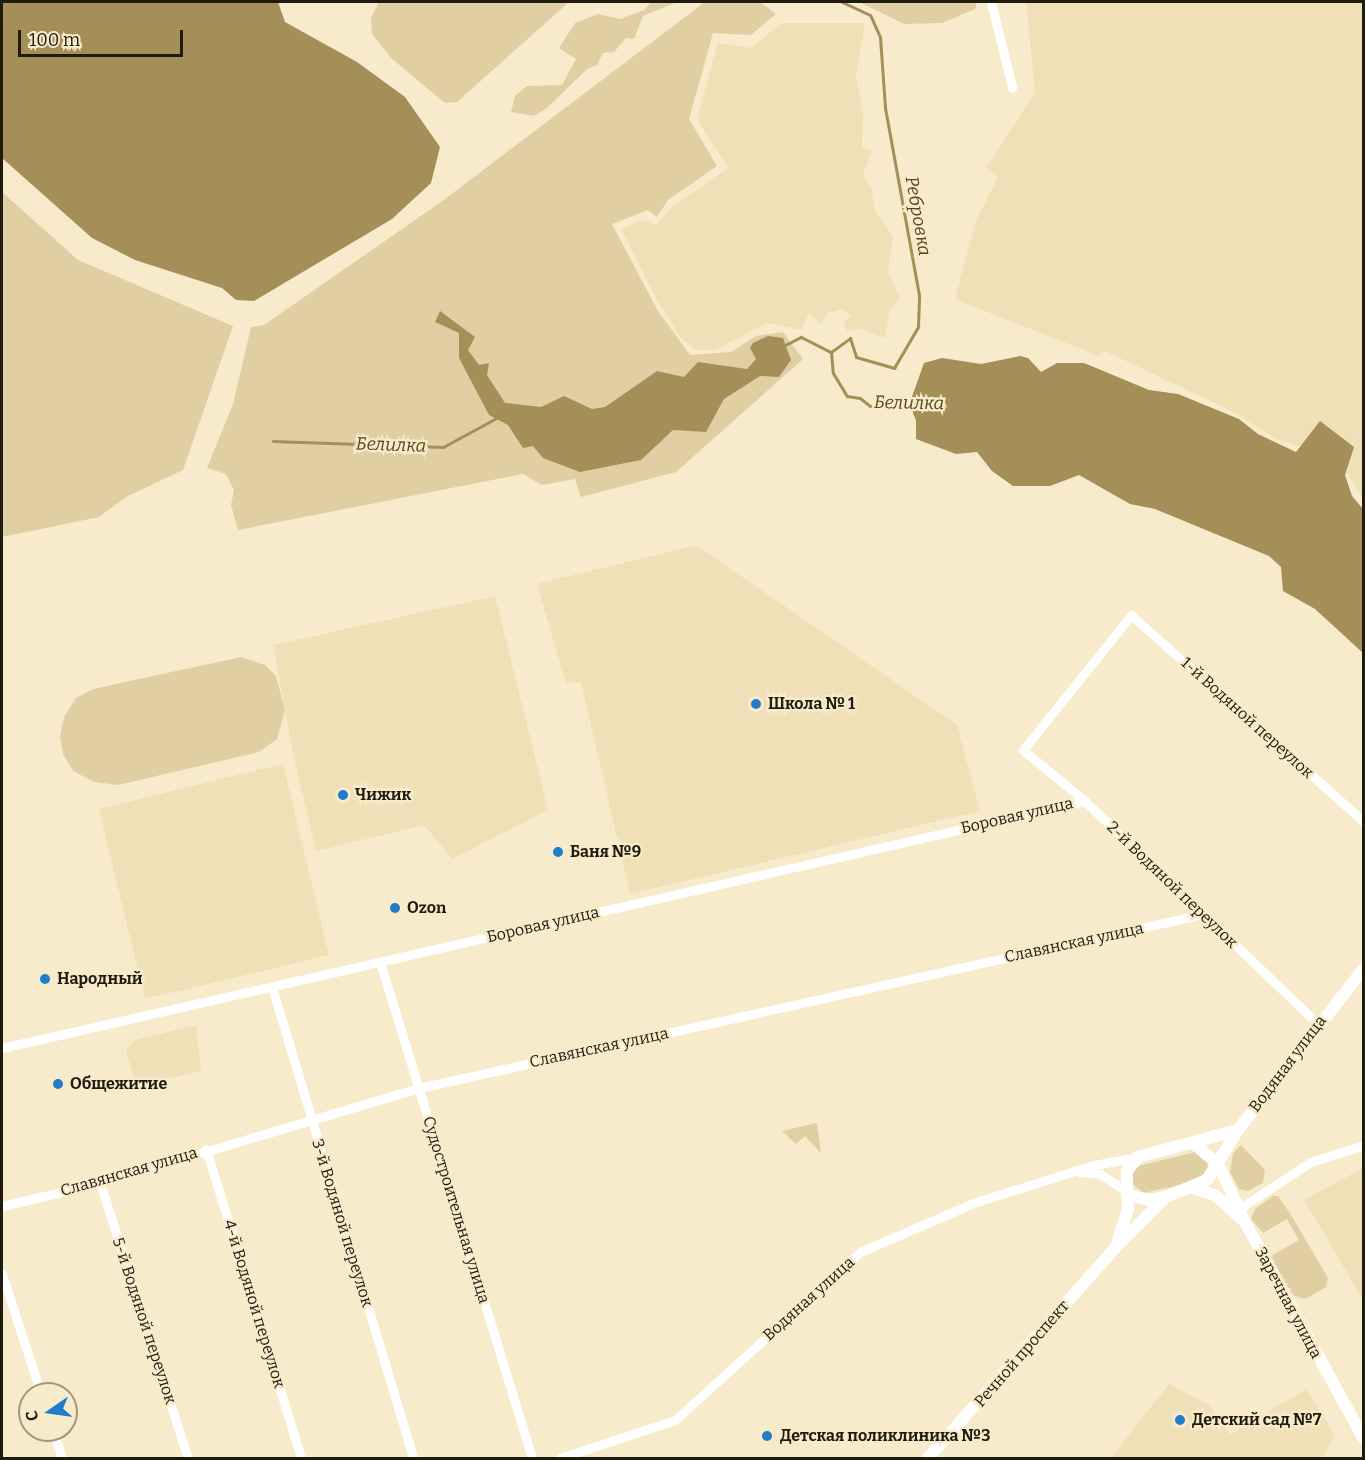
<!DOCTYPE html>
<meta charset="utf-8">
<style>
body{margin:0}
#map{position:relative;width:1365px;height:1460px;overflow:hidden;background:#f8ebcb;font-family:Bitter,serif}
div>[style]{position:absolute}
.built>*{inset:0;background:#efe0b8}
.green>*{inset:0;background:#e0cfa3}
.water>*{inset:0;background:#a48f59}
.stream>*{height:3px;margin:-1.5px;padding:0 1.5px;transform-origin:1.5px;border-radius:1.5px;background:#a48f59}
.street>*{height:9px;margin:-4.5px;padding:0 4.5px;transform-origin:4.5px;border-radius:4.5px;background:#fff}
.secondary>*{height:12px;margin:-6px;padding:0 6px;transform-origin:6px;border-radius:6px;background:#fff}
.dots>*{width:16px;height:16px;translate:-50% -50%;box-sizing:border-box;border:3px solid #f8ebcb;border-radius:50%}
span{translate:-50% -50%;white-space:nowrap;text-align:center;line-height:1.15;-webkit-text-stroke:4.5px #f8ebcb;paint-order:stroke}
.poi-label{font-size:16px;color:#1f1b0f;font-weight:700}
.left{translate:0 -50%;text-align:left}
.street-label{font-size:16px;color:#1f1b0f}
.water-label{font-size:18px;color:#57471c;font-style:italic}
.frame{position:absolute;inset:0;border:3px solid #1f1b0f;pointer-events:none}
.north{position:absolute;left:18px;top:1382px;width:60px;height:60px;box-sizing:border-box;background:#f8ebcb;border:2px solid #a19880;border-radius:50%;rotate:257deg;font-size:16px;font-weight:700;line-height:24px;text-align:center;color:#1f1b0f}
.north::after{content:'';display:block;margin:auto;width:21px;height:27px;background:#1f7dc9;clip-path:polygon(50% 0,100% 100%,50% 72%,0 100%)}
.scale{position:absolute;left:18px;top:30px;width:165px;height:27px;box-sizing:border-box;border:3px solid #1f1b0f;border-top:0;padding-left:8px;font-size:18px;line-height:21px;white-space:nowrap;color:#1f1b0f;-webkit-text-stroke:4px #f8ebcb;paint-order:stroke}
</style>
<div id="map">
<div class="built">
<div style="clip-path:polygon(1026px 2px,1363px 2px,1363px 498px,1347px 473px,1304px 447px,1276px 439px,1235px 413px,1103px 350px,1099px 356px,955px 299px,976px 220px,998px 177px,986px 168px,1035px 93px)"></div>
<div style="clip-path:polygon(781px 23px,865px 23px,856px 77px,863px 112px,862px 148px,872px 151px,863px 174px,871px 187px,875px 210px,893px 237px,888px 270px,900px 299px,890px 309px,885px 338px,861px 329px,847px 331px,844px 322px,852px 316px,843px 309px,828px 313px,821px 325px,809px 313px,802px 330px,767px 323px,715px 350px,696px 350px,681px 338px,657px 300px,621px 229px,642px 220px,656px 225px,670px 209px,728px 168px,697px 119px,718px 43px,752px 48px)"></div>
<div style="clip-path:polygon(696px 545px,957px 725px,980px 811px,630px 894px,581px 682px,566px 683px,537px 584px)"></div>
<div style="clip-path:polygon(495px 596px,548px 810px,452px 859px,424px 825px,316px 851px,292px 749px,273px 645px)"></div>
<div style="clip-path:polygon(283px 764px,329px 955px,145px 999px,99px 809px)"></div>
<div style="clip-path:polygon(196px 1025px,201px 1071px,137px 1087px,126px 1050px,135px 1040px)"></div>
<div style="clip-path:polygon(1363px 1168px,1363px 1300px,1304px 1200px)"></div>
<div style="clip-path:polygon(1169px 1384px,1209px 1405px,1230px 1435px,1306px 1389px,1335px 1435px,1322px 1458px,1111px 1458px)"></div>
</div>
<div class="green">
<div style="clip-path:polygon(379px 2px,569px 2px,457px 102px,445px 103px,391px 58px,372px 34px,371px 18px)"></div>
<div style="clip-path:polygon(651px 2px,677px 2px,643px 16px,634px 39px,626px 38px,614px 52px,603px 53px,597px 65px,587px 69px,547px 108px,534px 116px,511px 112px,515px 96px,527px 86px,562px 85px,576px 59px,559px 48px,575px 23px,598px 14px,620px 19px,644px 10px)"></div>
<div style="clip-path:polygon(705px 2px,760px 2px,776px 14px,751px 35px,713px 33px,689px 119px,717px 166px,668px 200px,657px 217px,648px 210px,612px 224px,658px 311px,690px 355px,731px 352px,756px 336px,783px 332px,803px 359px,676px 472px,581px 497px,575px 479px,542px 485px,523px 474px,238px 530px,231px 505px,234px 490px,226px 474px,207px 468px,233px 404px,251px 327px,264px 325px,441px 202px)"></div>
<div style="clip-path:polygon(859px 2px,977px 2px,975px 9px,942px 23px,904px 24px)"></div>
<div style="clip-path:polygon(2px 192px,78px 260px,233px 326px,183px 470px,126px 497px,99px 517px,2px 537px)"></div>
<div style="clip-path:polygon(241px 657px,265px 665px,276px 676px,285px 710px,277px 739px,259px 752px,118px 785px,94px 782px,73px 771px,63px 754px,60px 737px,64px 717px,76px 698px,93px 689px)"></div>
<div style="clip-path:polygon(817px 1123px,821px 1153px,805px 1136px,796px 1144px,782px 1131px)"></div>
<div style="clip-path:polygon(1241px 1145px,1265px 1170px,1263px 1183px,1248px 1191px,1239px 1189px,1230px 1172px,1233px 1153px)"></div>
<div style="clip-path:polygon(1195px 1152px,1207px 1161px,1208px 1172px,1201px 1180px,1144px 1193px,1132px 1184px,1132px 1174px,1138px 1166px)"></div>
<div style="clip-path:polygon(1273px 1196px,1278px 1196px,1291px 1215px,1328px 1278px,1326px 1287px,1305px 1299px,1289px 1294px,1269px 1257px,1299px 1240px,1287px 1219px,1263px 1233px,1251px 1219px,1255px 1209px)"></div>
</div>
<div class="water">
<div style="clip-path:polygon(2px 2px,278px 2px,285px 22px,357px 62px,405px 97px,440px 147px,431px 183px,392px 219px,254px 301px,236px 300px,222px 288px,135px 260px,92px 238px,2px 158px)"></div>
<div style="clip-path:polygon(440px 311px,475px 337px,468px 350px,479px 365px,489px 363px,487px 375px,505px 403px,541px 407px,564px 396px,592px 409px,605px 407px,657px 371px,684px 377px,698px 362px,747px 369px,756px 359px,750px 348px,753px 343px,768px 336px,783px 338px,791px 360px,779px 377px,760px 376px,724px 399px,706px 432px,673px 430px,641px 460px,580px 472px,543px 458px,533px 446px,523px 448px,508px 425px,489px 415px,459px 358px,459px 333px,435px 322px)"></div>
<div style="clip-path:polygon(1020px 356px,1028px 358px,1041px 372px,1057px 363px,1084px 363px,1149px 390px,1178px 394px,1239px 419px,1258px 434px,1296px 452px,1320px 421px,1354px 447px,1345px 475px,1352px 496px,1363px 509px,1363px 653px,1315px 609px,1283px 591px,1281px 567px,1269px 556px,1155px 509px,1130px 504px,1079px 475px,1050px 486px,1013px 486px,992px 471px,977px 452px,956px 454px,916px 439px,916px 420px,909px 405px,924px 363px,942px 358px,981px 364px)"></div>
</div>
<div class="stream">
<div style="left:785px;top:345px;width:18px;rotate:-27deg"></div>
<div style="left:801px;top:337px;width:34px;rotate:27deg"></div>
<div style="left:831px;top:352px;width:21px;rotate:85deg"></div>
<div style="left:833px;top:373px;width:27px;rotate:59deg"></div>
<div style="left:847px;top:396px;width:13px;rotate:9deg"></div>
<div style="left:860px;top:398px;width:13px;rotate:39deg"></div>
<div style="left:870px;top:406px;width:42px;rotate:-2.7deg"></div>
<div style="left:831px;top:352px;width:24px;rotate:-36deg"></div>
<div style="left:850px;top:338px;width:20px;rotate:72deg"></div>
<div style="left:856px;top:357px;width:40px;rotate:16deg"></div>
<div style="left:894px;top:368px;width:48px;rotate:-59.7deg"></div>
<div style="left:918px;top:327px;width:32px;rotate:-88deg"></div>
<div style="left:919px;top:295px;width:191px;rotate:-100.3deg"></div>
<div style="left:885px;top:107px;width:70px;rotate:-94.1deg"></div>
<div style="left:880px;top:37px;width:24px;rotate:-114deg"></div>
<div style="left:870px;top:15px;width:31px;rotate:-155deg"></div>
<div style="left:273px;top:441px;width:170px;rotate:2deg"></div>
<div style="left:443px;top:447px;width:65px;rotate:-28.5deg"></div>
</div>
<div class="street">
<div style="left:991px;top:2px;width:88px;rotate:76.1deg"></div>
<div style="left:380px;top:962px;width:519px;rotate:72.96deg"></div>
<div style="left:272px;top:987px;width:492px;rotate:73.3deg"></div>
<div style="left:1317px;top:1023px;width:321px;rotate:-136.3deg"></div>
<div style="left:1085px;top:801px;width:80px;rotate:-140.6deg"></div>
<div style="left:1023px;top:750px;width:173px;rotate:-51.3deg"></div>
<div style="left:1131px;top:615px;width:312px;rotate:41.6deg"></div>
<div style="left:2px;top:1048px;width:1111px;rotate:-12.85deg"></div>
<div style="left:206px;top:1149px;width:323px;rotate:72.9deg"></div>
<div style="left:1080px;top:1172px;width:20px;rotate:6deg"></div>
<div style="left:1100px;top:1174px;width:30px;rotate:33deg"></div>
<div style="left:100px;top:1183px;width:289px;rotate:72.3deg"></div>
<div style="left:2px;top:1206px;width:101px;rotate:-13.2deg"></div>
<div style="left:100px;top:1183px;width:333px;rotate:-16.6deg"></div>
<div style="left:419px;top:1088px;width:803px;rotate:-12.51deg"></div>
<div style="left:1240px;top:1208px;width:85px;rotate:-32.9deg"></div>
<div style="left:1311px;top:1162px;width:56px;rotate:-17.8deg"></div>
<div style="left:2px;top:1274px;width:126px;rotate:72deg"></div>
<div style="left:53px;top:1430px;width:29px;rotate:72deg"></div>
<div style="left:560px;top:1458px;width:121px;rotate:-18.3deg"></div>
<div style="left:675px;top:1420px;width:250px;rotate:-42.2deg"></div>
<div style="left:860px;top:1252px;width:126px;rotate:-23.3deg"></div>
<div style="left:976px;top:1202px;width:124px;rotate:-17.4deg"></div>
<div style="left:1094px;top:1165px;width:45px;rotate:-10.3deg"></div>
</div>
<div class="secondary">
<div style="left:1194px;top:1144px;width:31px;rotate:40deg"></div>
<div style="left:1218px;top:1164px;width:64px;rotate:65deg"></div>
<div style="left:1245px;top:1222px;width:247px;rotate:61.3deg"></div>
<div style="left:1193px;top:1188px;width:23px;rotate:18deg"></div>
<div style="left:1215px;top:1195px;width:36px;rotate:42deg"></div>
<div style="left:1127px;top:1195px;width:23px;rotate:13deg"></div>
<div style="left:1149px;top:1200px;width:17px;rotate:-10deg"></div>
<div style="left:1166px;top:1197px;width:44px;rotate:-22.5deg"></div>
<div style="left:1207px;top:1180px;width:59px;rotate:-58.2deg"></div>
<div style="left:1238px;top:1130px;width:205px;rotate:-52.1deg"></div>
<div style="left:1118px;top:1240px;width:33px;rotate:-72deg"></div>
<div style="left:1128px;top:1209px;width:38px;rotate:-92deg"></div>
<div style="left:1127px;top:1171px;width:18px;rotate:-52deg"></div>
<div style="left:1138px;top:1157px;width:104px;rotate:-15.1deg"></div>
<div style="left:928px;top:1458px;width:281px;rotate:-48.3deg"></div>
<div style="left:1115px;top:1248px;width:72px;rotate:-45deg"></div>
</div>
<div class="dots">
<div style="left:756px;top:704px;background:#1f7dc9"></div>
<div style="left:343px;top:795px;background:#1f7dc9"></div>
<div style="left:558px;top:852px;background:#1f7dc9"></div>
<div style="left:395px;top:908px;background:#1f7dc9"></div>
<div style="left:45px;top:979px;background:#1f7dc9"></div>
<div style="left:58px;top:1084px;background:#1f7dc9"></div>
<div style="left:1180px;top:1420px;background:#1f7dc9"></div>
<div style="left:767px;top:1436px;background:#1f7dc9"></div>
</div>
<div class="poi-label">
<span class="left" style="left:768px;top:704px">Школа № 1</span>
<span class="left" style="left:355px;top:795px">Чижик</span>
<span class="left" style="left:570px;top:852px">Баня №9</span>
<span class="left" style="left:407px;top:908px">Ozon</span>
<span class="left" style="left:57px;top:979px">Народный</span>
<span class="left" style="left:70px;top:1084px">Общежитие</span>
<span class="left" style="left:1192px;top:1420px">Детский сад №7</span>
<span class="left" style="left:780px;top:1436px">Детская поликлиника №3</span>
</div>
<div class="street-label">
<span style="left:1247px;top:718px;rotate:42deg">1-й Водяной переулок</span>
<span style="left:1017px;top:816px;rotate:-13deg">Боровая улица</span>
<span style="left:1172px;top:885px;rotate:44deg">2-й Водяной переулок</span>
<span style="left:543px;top:925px;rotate:-13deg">Боровая улица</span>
<span style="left:1074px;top:943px;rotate:-12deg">Славянская улица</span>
<span style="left:599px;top:1048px;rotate:-12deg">Славянская улица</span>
<span style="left:1288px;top:1064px;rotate:-53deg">Водяная улица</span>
<span style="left:129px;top:1172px;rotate:-16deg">Славянская улица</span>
<span style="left:456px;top:1210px;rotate:73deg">Судостроительная улица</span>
<span style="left:342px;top:1223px;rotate:73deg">3-й Водяной переулок</span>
<span style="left:809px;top:1299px;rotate:-42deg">Водяная улица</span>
<span style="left:1288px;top:1303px;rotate:62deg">Заречная улица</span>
<span style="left:254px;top:1304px;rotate:73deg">4-й Водяной переулок</span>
<span style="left:144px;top:1321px;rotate:72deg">5-й Водяной переулок</span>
<span style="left:1022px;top:1354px;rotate:-49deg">Речной проспект</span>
</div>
<div class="water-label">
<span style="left:918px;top:216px;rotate:80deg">Ребровка</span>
<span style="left:909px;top:403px;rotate:1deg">Белилка</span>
<span style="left:391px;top:445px;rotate:2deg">Белилка</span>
</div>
<div class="frame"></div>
<div class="north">С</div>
<div class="scale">100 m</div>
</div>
